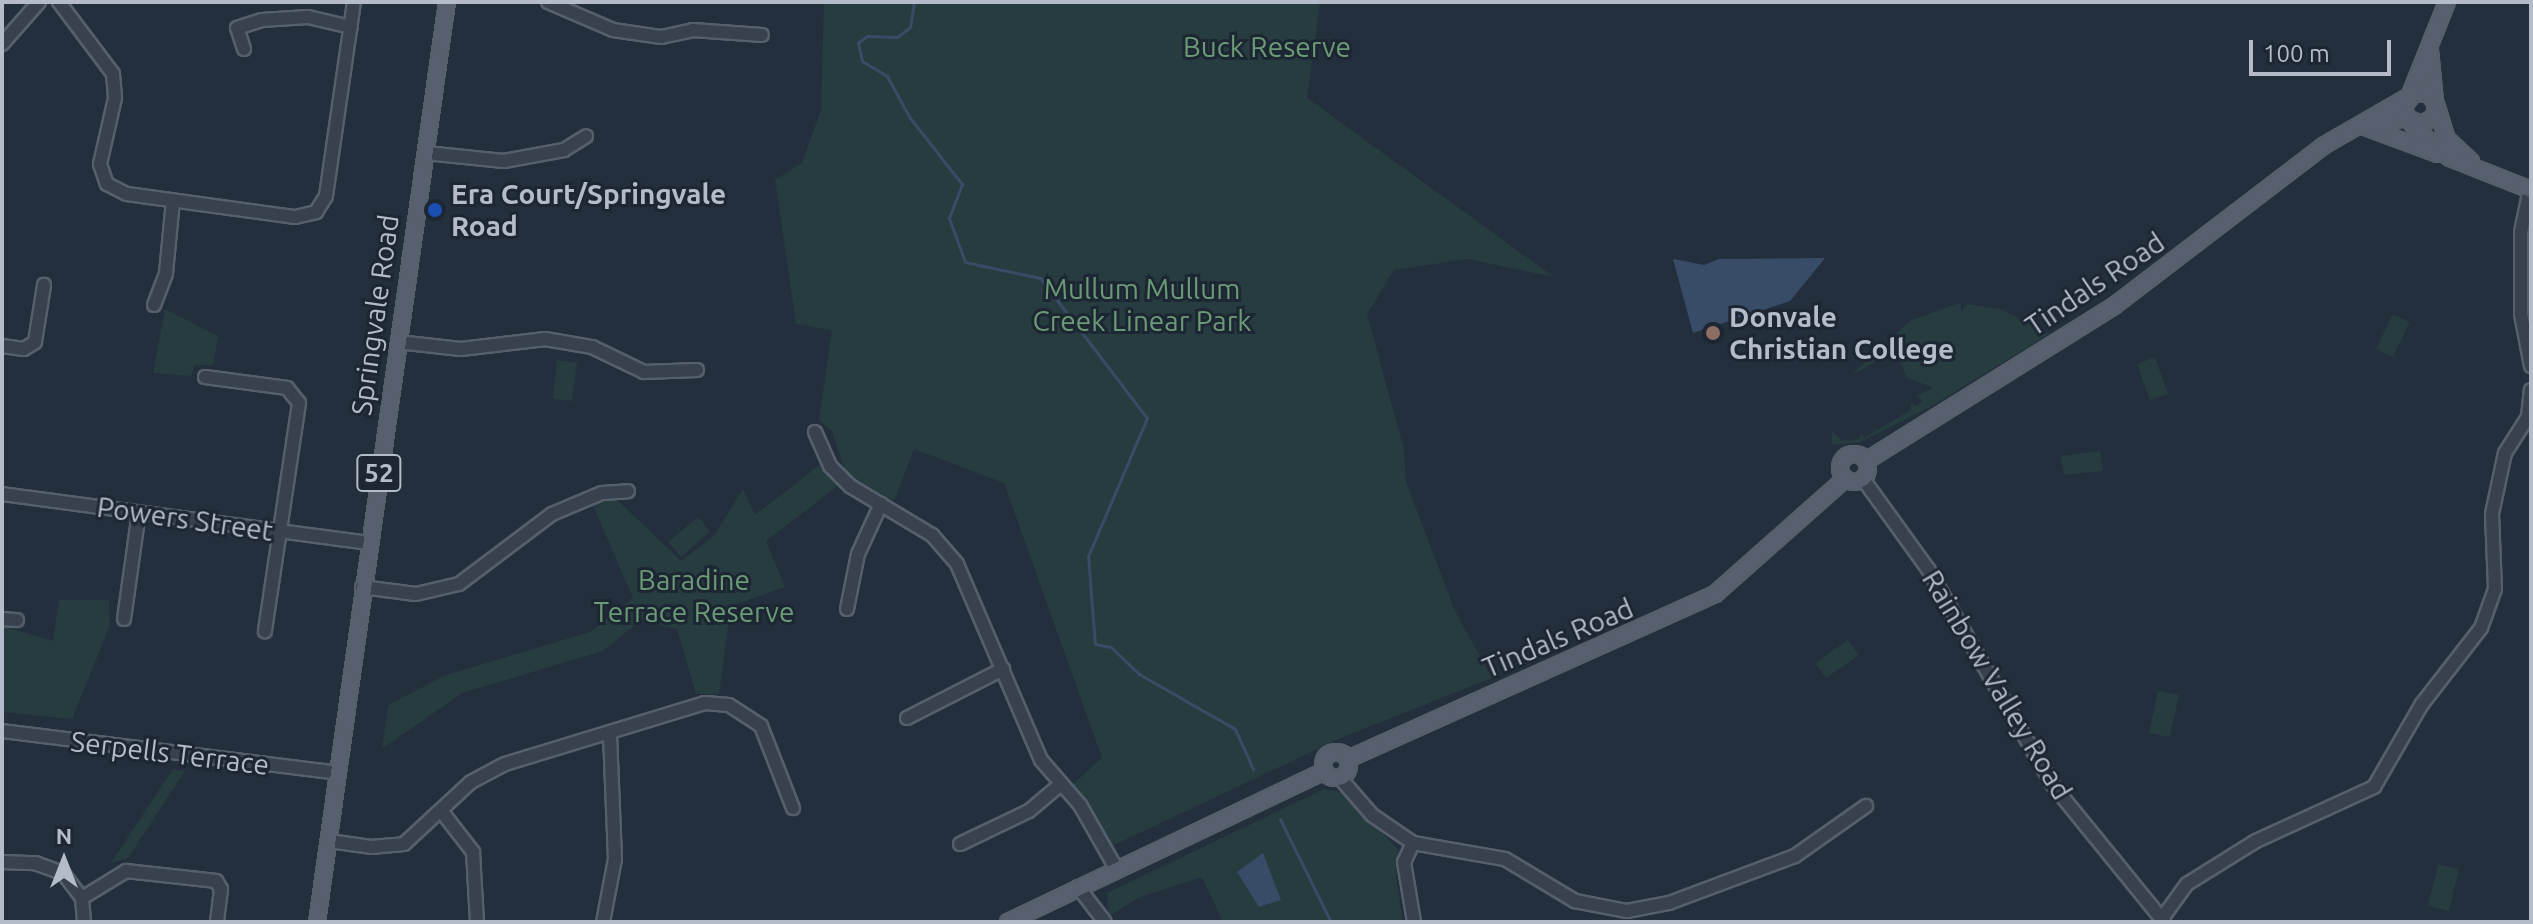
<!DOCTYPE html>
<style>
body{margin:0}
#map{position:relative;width:2533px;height:924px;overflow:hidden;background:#242f3e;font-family:Ubuntu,sans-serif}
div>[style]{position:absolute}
.green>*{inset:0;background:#263c3f}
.water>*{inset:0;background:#394c67}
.stream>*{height:3px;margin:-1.5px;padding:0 1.5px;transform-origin:1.5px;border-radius:1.5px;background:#394c67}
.roads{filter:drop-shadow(2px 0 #565f6c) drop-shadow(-2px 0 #565f6c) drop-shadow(0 2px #565f6c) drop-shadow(0 -2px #565f6c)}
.minor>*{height:12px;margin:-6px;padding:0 6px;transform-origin:6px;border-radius:6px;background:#38414e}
.major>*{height:14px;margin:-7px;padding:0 7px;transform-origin:7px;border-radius:7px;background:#56606e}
.major>.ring{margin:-7px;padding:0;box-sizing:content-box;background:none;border:14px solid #56606e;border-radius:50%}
.dots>*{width:22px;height:22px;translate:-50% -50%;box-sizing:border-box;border:4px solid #1d2633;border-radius:50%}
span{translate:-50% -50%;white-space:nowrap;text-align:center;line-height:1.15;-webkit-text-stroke:6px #1d2633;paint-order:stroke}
.shield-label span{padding:2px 6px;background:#1d2633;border:2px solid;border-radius:6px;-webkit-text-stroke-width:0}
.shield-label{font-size:26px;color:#b4bcc9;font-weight:700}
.park-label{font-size:28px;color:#6b9a76}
.poi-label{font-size:28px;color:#b4bcc9;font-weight:700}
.left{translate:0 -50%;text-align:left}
.street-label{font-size:28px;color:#b4bcc9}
.frame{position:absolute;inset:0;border:4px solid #b4bcc9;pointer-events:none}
.north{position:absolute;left:24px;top:820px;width:80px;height:80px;-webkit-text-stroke:6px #1d2633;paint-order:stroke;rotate:0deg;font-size:22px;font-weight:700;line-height:32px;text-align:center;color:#b4bcc9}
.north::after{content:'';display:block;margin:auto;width:28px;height:36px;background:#b4bcc9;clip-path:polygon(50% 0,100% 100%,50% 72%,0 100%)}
.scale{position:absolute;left:2249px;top:40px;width:142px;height:36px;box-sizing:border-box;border:4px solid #b4bcc9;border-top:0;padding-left:10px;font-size:24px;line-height:28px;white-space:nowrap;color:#b4bcc9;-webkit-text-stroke:6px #1d2633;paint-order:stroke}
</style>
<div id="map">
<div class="green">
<div style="clip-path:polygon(824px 2px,1320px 2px,1307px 98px,1554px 277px,1468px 259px,1394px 270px,1367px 314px,1404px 450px,1406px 482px,1455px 611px,1492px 678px,1343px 737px,1110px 847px,1069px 788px,1102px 758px,1004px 483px,914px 449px,894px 501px,846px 474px,832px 431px,819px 420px,832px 330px,796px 324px,775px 180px,802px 163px,821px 110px)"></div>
<div style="clip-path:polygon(1956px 304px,1961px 304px,1961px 313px,1966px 304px,2000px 309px,2049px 334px,1930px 407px,1860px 442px,1832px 445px,1832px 431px,1842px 441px,1859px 439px,1861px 432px,1864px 438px,1911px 410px,1911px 403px,1918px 406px,1922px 400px,1916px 396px,1933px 388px,1906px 377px,1897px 350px,1851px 375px,1910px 321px)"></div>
<div style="clip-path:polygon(165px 309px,218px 336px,213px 365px,195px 365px,191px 376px,153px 373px)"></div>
<div style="clip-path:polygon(2393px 314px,2410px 322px,2393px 357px,2376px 349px)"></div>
<div style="clip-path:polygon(2155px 357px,2168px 394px,2150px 400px,2137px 364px)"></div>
<div style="clip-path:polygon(557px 360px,577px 363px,572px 401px,553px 399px)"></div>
<div style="clip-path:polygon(2100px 451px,2103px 471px,2064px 475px,2061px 456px)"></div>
<div style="clip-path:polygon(822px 463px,840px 484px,766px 541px,785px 587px,731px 606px,719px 694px,696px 694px,677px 629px,641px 620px,603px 651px,462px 693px,382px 749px,388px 705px,446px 675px,590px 632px,633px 598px,593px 505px,615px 498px,681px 561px,714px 536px,743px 489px,755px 515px)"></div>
<div style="clip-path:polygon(698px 517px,710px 531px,681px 557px,668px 542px)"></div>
<div style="clip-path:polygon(59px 600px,109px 600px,110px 625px,72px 719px,2px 712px,2px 626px,53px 641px)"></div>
<div style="clip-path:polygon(1848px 640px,1859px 655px,1826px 678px,1815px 663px)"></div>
<div style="clip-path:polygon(2158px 691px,2179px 695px,2170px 737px,2149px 733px)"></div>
<div style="clip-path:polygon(173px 769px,185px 771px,128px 858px,111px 863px)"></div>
<div style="clip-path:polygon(1324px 789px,1340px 792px,1399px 850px,1396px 875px,1403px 922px,1223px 922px,1202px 877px,1140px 897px,1109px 916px,1107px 893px)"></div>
<div style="clip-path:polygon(2438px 864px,2459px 869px,2449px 911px,2428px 906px)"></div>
</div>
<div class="water">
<div style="clip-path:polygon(1825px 258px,1790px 301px,1693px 333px,1673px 259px,1704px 265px,1719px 259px)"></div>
<div style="clip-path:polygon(1263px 853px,1281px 900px,1259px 907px,1237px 872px)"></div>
</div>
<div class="stream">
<div style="left:914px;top:2px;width:25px;rotate:99deg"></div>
<div style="left:910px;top:27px;width:16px;rotate:142deg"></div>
<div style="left:897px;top:37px;width:30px;rotate:-178deg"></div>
<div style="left:867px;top:36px;width:11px;rotate:142deg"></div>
<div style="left:858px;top:43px;width:18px;rotate:77deg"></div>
<div style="left:862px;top:61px;width:29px;rotate:31deg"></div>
<div style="left:887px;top:76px;width:48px;rotate:61.3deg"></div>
<div style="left:910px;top:118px;width:84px;rotate:51.8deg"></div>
<div style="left:962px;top:184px;width:36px;rotate:111deg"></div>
<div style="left:949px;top:218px;width:47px;rotate:70deg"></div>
<div style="left:965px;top:262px;width:77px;rotate:12deg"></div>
<div style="left:1040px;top:278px;width:176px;rotate:52.6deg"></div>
<div style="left:1147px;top:418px;width:150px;rotate:113.1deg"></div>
<div style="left:1088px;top:556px;width:88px;rotate:85.5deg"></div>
<div style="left:1095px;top:644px;width:16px;rotate:11deg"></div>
<div style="left:1111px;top:647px;width:39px;rotate:44deg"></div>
<div style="left:1139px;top:674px;width:111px;rotate:29.8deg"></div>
<div style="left:1235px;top:729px;width:44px;rotate:65.8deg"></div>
<div style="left:1280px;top:819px;width:115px;rotate:63.7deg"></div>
</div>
<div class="roads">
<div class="minor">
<div style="left:59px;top:2px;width:90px;rotate:53.1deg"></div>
<div style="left:113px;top:74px;width:24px;rotate:85deg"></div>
<div style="left:115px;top:98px;width:68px;rotate:102.8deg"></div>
<div style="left:100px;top:164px;width:21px;rotate:71deg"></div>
<div style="left:107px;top:184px;width:22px;rotate:27deg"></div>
<div style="left:127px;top:194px;width:170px;rotate:7.8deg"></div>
<div style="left:295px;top:217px;width:22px;rotate:-13deg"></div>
<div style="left:316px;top:212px;width:19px;rotate:-58deg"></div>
<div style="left:326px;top:196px;width:196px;rotate:-81.8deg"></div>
<div style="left:548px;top:2px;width:71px;rotate:23.3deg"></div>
<div style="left:613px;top:30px;width:49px;rotate:8.3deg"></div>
<div style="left:661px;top:37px;width:33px;rotate:-12deg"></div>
<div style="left:693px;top:30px;width:69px;rotate:4.1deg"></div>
<div style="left:2px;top:44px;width:56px;rotate:-48.6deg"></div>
<div style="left:244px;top:49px;width:22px;rotate:-108deg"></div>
<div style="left:237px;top:28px;width:26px;rotate:-18deg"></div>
<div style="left:262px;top:20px;width:46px;rotate:-3.7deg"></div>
<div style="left:308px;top:17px;width:44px;rotate:13.1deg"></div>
<div style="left:426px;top:153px;width:78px;rotate:5.9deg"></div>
<div style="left:504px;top:161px;width:61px;rotate:-10.4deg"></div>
<div style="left:564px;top:150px;width:26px;rotate:-32deg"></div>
<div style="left:2530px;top:189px;width:44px;rotate:101.8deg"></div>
<div style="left:2521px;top:232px;width:82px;rotate:90deg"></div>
<div style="left:2521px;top:314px;width:53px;rotate:79.1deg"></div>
<div style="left:154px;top:305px;width:34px;rotate:-69deg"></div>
<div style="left:166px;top:273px;width:73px;rotate:-84.5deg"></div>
<div style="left:398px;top:342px;width:63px;rotate:6.3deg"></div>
<div style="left:461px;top:349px;width:85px;rotate:-6.8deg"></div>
<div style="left:545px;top:339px;width:48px;rotate:9.7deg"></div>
<div style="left:592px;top:347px;width:58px;rotate:25.7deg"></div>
<div style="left:644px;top:372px;width:53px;rotate:-2.2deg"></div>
<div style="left:2px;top:346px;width:22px;rotate:8deg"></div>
<div style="left:24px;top:349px;width:13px;rotate:-32deg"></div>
<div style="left:35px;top:342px;width:58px;rotate:-81deg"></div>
<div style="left:205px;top:377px;width:83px;rotate:7.6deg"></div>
<div style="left:287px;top:388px;width:19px;rotate:51deg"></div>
<div style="left:299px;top:403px;width:231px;rotate:98.5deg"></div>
<div style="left:815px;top:432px;width:37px;rotate:66deg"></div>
<div style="left:830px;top:466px;width:28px;rotate:45deg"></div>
<div style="left:850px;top:486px;width:96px;rotate:30.9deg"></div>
<div style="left:932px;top:535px;width:38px;rotate:49deg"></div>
<div style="left:957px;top:564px;width:213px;rotate:66.8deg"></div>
<div style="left:1041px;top:760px;width:60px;rotate:49.1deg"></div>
<div style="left:1080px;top:805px;width:73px;rotate:60.3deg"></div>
<div style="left:1863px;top:479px;width:111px;rotate:54.2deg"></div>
<div style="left:1928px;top:569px;width:248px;rotate:60deg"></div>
<div style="left:2052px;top:784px;width:178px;rotate:50.9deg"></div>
<div style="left:2px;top:494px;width:370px;rotate:7.6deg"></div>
<div style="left:362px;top:587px;width:54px;rotate:7.4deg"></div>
<div style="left:416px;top:594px;width:44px;rotate:-13.1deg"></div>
<div style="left:459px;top:584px;width:116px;rotate:-37deg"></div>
<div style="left:552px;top:514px;width:54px;rotate:-22.8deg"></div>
<div style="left:602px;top:493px;width:26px;rotate:-4deg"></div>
<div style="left:847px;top:609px;width:56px;rotate:-78.7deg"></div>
<div style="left:858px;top:554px;width:55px;rotate:-65.3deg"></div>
<div style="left:2px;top:619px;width:15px;rotate:4deg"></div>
<div style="left:124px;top:619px;width:108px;rotate:-82deg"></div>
<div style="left:907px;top:718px;width:108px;rotate:-27deg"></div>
<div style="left:2px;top:731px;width:338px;rotate:7.1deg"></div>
<div style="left:1340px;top:778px;width:49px;rotate:49.1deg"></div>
<div style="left:1372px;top:815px;width:50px;rotate:34.3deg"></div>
<div style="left:1413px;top:843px;width:93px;rotate:9.9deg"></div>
<div style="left:1505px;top:859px;width:82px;rotate:31deg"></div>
<div style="left:1575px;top:901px;width:53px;rotate:10.9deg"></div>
<div style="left:1627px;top:911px;width:43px;rotate:-10.8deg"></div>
<div style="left:1669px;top:903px;width:134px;rotate:-20.5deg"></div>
<div style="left:1795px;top:856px;width:87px;rotate:-35.2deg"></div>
<div style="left:442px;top:812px;width:51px;rotate:52.2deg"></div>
<div style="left:473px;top:852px;width:70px;rotate:86.7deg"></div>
<div style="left:329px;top:841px;width:42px;rotate:8.1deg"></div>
<div style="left:371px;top:847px;width:33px;rotate:-5deg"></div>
<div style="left:404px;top:844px;width:91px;rotate:-42.8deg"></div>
<div style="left:471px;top:782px;width:38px;rotate:-28deg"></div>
<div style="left:505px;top:764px;width:209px;rotate:-17deg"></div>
<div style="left:705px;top:703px;width:24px;rotate:5deg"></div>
<div style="left:729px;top:705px;width:38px;rotate:33deg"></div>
<div style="left:761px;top:726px;width:88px;rotate:68.7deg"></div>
<div style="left:1413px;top:843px;width:21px;rotate:115deg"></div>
<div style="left:1404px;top:862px;width:61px;rotate:80.5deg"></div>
<div style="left:960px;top:844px;width:76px;rotate:-25.6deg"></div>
<div style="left:1029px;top:811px;width:42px;rotate:-40.2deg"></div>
<div style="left:2px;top:862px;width:33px;rotate:2deg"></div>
<div style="left:35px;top:863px;width:30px;rotate:20deg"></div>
<div style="left:63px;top:873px;width:31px;rotate:53deg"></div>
<div style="left:82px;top:898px;width:24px;rotate:85deg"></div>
<div style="left:1078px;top:887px;width:44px;rotate:52.4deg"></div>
<div style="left:82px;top:898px;width:52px;rotate:-31.5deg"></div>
<div style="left:126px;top:871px;width:91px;rotate:6.3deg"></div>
<div style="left:216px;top:881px;width:9px;rotate:58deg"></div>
<div style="left:221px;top:889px;width:33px;rotate:97deg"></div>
<div style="left:2163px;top:917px;width:41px;rotate:-54deg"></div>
<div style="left:2187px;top:884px;width:81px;rotate:-31.9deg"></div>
<div style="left:2256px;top:841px;width:130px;rotate:-24.6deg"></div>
<div style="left:2374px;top:787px;width:96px;rotate:-60deg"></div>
<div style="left:2422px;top:704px;width:96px;rotate:-52.2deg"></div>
<div style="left:2481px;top:628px;width:41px;rotate:-70.3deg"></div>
<div style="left:2495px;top:589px;width:75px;rotate:-92.3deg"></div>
<div style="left:2492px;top:514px;width:62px;rotate:-78deg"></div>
<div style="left:2505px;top:453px;width:43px;rotate:-57.4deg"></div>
<div style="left:2528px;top:417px;width:27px;rotate:-84deg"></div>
<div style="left:603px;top:922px;width:64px;rotate:-79.2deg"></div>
<div style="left:615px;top:859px;width:127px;rotate:-92.3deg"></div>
</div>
<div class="major">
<div style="left:2430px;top:50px;width:51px;rotate:84.4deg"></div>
<div style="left:2409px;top:97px;width:102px;rotate:-68.2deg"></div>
<div style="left:2437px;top:107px;width:34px;rotate:73deg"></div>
<div style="left:2447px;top:139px;width:33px;rotate:43deg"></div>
<div style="left:2409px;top:119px;width:14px;rotate:21deg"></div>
<div style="left:2422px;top:124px;width:14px;rotate:-30deg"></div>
<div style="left:2434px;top:117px;width:13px;rotate:-81deg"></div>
<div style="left:2436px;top:104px;width:12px;rotate:-125deg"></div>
<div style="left:2429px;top:94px;width:15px;rotate:-176deg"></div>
<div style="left:2414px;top:93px;width:16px;rotate:128deg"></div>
<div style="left:2404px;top:106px;width:12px;rotate:76deg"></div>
<div style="left:2407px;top:118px;width:20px;rotate:49deg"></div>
<div style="left:2420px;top:133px;width:39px;rotate:40deg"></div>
<div style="left:2450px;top:158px;width:87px;rotate:21.6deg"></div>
<div style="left:2365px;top:127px;width:78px;rotate:20.3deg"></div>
<div style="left:2365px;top:127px;width:43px;rotate:-12.1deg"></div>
<div class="ring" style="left:1840px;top:454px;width:14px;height:14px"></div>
<div style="left:1866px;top:461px;width:292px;rotate:-32deg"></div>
<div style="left:2114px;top:306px;width:263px;rotate:-37.4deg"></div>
<div style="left:2323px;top:146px;width:98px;rotate:-30deg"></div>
<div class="ring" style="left:1323px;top:752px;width:12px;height:12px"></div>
<div style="left:1348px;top:759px;width:402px;rotate:-24.2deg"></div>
<div style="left:1715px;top:594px;width:174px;rotate:-41.5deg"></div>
<div style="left:317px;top:922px;width:929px;rotate:-81.96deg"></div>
<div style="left:1008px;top:922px;width:350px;rotate:-25.5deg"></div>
</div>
</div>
<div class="dots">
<div style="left:435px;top:210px;background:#1a4fb4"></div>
<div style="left:1713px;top:333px;background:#8d6e63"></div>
</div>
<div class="shield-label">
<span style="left:379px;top:473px">52</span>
</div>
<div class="park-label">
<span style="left:1267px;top:47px">Buck Reserve</span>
<span style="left:1142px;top:305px">Mullum Mullum<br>Creek Linear Park</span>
<span style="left:694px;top:596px">Baradine<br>Terrace Reserve</span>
</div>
<div class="poi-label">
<span class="left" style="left:451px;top:210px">Era Court/Springvale<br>Road</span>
<span class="left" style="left:1729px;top:333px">Donvale<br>Christian College</span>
</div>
<div class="street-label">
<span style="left:2095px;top:284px;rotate:-34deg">Tindals Road</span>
<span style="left:375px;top:315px;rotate:-82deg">Springvale Road</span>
<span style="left:185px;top:519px;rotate:8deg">Powers Street</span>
<span style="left:1558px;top:638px;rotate:-23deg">Tindals Road</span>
<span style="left:1997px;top:685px;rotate:59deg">Rainbow Valley Road</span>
<span style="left:170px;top:753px;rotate:7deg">Serpells Terrace</span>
</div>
<div class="frame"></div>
<div class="north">N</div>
<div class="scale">100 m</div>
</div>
